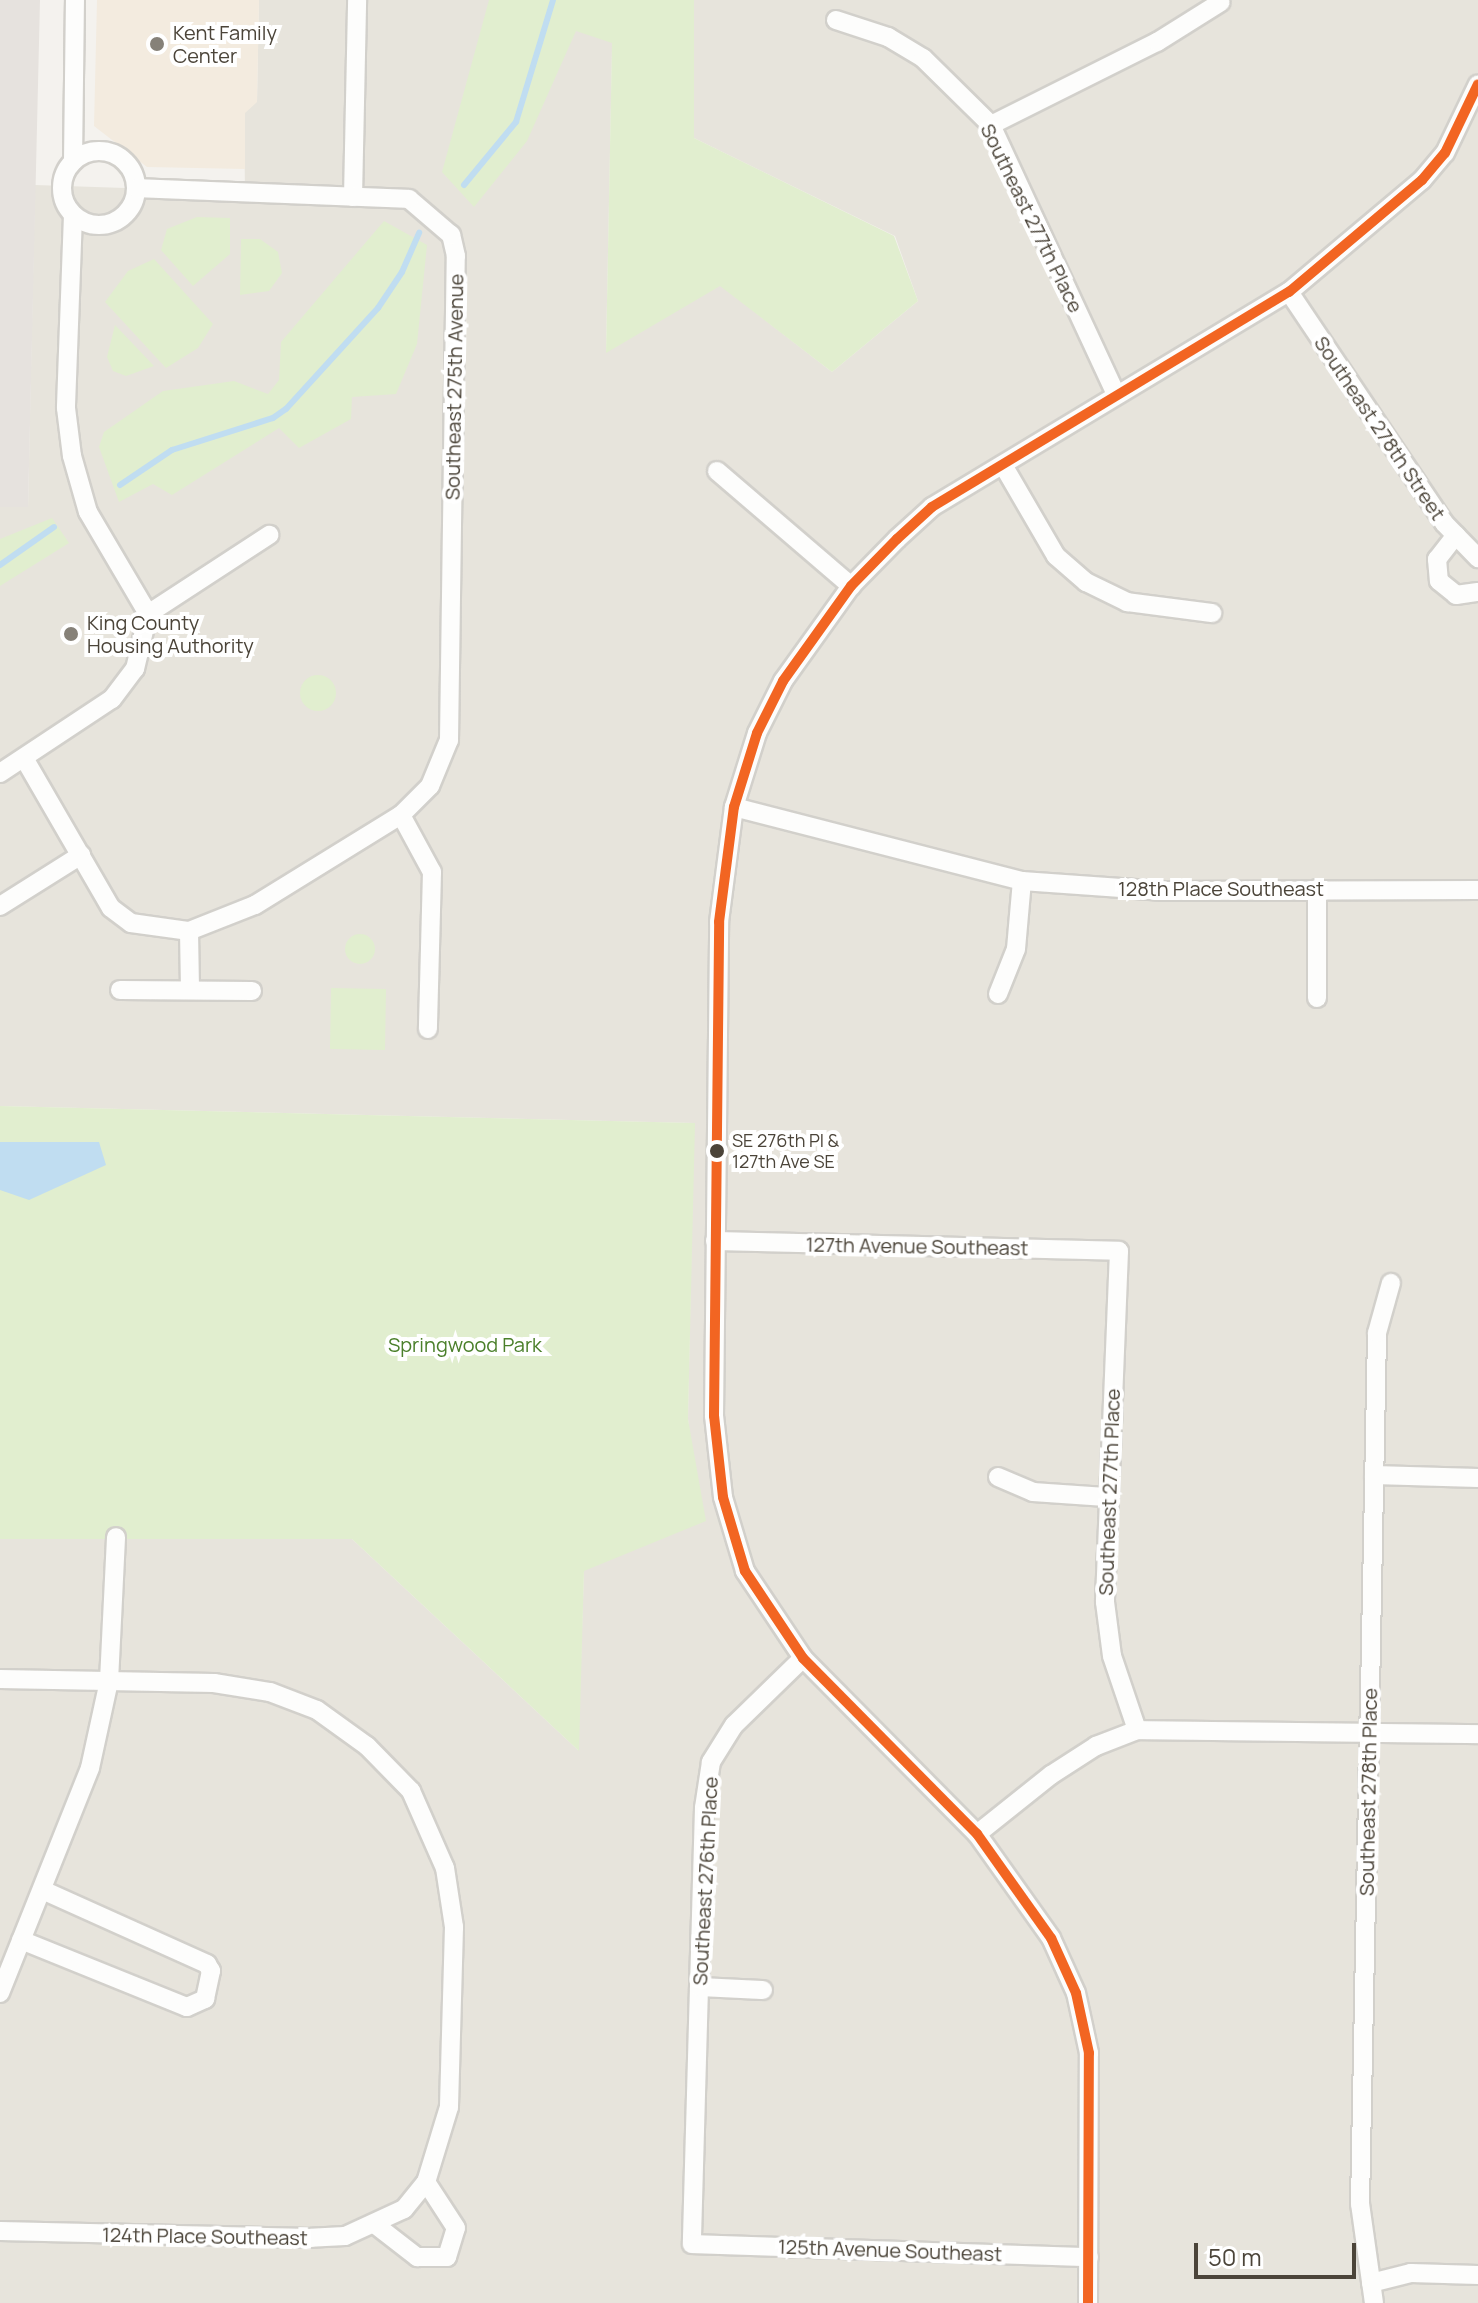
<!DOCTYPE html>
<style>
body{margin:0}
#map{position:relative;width:1478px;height:2303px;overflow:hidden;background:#f4f2ee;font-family:Manrope,sans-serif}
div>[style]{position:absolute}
.residential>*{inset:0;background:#e7e4dc}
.commercial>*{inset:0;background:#f3ebdf}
.industrial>*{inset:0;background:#e6e2de}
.green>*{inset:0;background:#e1eecf}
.round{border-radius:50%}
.water>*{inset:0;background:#c0ddf1}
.stream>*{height:6px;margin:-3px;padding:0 3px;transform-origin:3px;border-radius:3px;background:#c0ddf1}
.roads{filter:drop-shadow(2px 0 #d2d0cb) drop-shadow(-2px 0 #d2d0cb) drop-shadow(0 2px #d2d0cb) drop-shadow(0 -2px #d2d0cb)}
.minor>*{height:18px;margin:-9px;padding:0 9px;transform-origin:9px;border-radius:9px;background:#fdfdfc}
.minor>.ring{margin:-9px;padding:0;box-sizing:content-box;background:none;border:18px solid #fdfdfc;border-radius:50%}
.bus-1>*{height:10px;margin:-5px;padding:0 5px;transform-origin:5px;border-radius:5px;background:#f26522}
.dots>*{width:22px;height:22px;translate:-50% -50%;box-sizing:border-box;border:4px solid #fff;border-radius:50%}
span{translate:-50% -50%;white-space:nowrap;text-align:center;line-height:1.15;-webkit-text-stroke:8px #fff;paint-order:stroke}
.bus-label{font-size:18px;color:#4b4439}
.left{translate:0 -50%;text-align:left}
.poi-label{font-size:20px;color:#4b4439}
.street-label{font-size:20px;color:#4b4439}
.park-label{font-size:20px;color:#4a7f2a}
.scale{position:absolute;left:1194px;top:2243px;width:162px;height:36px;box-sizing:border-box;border:4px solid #4b4439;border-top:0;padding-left:10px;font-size:24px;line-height:28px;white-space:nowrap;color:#4b4439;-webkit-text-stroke:6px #fff;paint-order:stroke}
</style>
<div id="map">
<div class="residential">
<div style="clip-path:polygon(259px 0,613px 0,606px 352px,720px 285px,832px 372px,918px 301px,895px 236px,694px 138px,694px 0,1478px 0,1478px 2303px,0 2303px,0 1539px,352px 1539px,578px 1750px,584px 1570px,694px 1469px,688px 1419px,694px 1123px,0 1106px,0 507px,28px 507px,35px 185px,245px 192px,244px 113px,257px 101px)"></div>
</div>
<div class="commercial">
<div style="clip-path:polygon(97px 0,259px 0,257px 102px,245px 113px,245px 169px,147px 167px,94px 126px)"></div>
</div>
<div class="industrial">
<div style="clip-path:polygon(0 0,40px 0,28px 507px,0 507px)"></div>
</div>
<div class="green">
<div style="clip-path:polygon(489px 0,694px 0,694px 138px,894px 236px,918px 301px,832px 372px,720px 286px,606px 353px,612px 43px,576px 31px,527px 141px,474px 207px,442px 172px)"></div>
<div style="clip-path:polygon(197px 217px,230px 218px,230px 254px,193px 286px,161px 250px,167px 229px)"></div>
<div style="clip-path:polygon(384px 221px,427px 245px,417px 344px,396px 394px,352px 397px,351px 419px,299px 448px,279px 428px,172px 495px,153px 484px,119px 502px,99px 447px,104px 432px,163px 391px,234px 381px,268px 394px,279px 380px,281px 342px)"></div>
<div style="clip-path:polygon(241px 239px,260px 239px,278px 252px,282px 273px,269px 291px,240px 295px)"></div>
<div style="clip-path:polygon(154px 259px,213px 324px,198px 348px,166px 368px,105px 302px,128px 271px)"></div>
<div style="clip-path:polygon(115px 325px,154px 366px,126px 376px,113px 371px,107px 357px)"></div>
<div style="clip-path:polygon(52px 518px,69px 543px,0 586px,0 539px)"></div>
<div class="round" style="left:300px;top:675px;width:36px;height:36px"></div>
<div class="round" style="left:345px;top:934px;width:30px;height:30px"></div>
<div style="clip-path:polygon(331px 988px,386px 989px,385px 1050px,330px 1049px)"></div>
<div style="clip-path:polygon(0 1106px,695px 1123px,688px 1419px,706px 1521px,584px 1571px,579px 1751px,352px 1539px,0 1539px)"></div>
</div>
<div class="water">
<div style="clip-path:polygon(0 1142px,99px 1142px,106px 1165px,29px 1200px,0 1190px)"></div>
</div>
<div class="stream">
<div style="left:464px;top:185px;width:82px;rotate:-50.5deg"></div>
<div style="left:516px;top:122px;width:127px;rotate:-73.1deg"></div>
<div style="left:120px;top:485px;width:63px;rotate:-33.9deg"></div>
<div style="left:172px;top:450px;width:106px;rotate:-17.6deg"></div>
<div style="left:273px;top:418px;width:16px;rotate:-35deg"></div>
<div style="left:286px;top:409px;width:137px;rotate:-47.7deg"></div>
<div style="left:378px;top:308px;width:43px;rotate:-56.3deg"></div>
<div style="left:402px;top:272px;width:43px;rotate:-66.4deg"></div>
<div style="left:0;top:565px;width:66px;rotate:-35.1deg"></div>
</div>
<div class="roads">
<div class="minor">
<div style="left:836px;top:20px;width:55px;rotate:18.1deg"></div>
<div style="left:888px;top:37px;width:41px;rotate:31deg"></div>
<div style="left:923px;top:58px;width:95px;rotate:44.6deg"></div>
<div style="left:991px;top:125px;width:297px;rotate:65.1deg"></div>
<div style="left:991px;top:125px;width:186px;rotate:-26.6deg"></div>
<div style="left:1157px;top:42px;width:75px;rotate:-32deg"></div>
<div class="ring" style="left:62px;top:151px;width:56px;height:56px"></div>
<div style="left:73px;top:161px;width:161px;rotate:-89.3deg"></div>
<div style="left:353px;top:197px;width:197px;rotate:-88.8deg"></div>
<div style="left:73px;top:215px;width:193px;rotate:92.1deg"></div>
<div style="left:66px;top:408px;width:48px;rotate:82.9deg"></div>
<div style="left:72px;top:456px;width:58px;rotate:74.1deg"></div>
<div style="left:88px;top:512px;width:118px;rotate:59.5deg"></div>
<div style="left:1289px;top:292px;width:278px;rotate:56.1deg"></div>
<div style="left:1444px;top:523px;width:49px;rotate:45.8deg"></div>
<div style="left:1003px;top:465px;width:105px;rotate:59.8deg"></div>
<div style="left:1056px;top:556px;width:40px;rotate:41deg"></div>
<div style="left:1086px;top:582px;width:46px;rotate:26deg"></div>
<div style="left:1127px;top:602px;width:86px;rotate:7.4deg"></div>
<div style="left:717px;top:471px;width:177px;rotate:40.6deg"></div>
<div style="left:1456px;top:535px;width:31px;rotate:128deg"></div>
<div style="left:1437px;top:559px;width:22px;rotate:85deg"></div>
<div style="left:1439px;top:581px;width:22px;rotate:39deg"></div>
<div style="left:1456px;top:595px;width:22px;rotate:-8deg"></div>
<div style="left:148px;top:614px;width:145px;rotate:-33.1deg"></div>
<div style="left:24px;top:758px;width:173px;rotate:59.9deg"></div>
<div style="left:111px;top:908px;width:25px;rotate:37deg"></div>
<div style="left:131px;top:923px;width:59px;rotate:7.9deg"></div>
<div style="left:189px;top:931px;width:71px;rotate:-21.5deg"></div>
<div style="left:255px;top:905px;width:172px;rotate:-31.7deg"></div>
<div style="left:401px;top:815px;width:41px;rotate:-45deg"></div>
<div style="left:430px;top:786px;width:50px;rotate:-67.6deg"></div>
<div style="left:449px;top:740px;width:484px;rotate:-89.2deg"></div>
<div style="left:456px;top:256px;width:22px;rotate:-103deg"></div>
<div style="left:451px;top:235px;width:55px;rotate:-139.4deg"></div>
<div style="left:409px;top:199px;width:272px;rotate:-177.7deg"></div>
<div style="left:0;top:773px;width:134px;rotate:-33.5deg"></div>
<div style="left:112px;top:699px;width:38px;rotate:-53deg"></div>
<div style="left:135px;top:669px;width:57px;rotate:-76.7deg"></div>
<div style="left:734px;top:807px;width:297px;rotate:14.4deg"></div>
<div style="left:1022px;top:881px;width:142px;rotate:4deg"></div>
<div style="left:1164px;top:891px;width:314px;rotate:-0.2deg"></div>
<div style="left:401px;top:815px;width:65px;rotate:61.5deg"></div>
<div style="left:432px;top:872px;width:157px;rotate:91.5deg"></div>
<div style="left:0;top:906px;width:96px;rotate:-32.2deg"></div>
<div style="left:189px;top:931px;width:58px;rotate:89deg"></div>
<div style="left:120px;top:990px;width:132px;rotate:0.4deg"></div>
<div style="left:998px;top:994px;width:48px;rotate:-68.2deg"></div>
<div style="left:1016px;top:949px;width:68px;rotate:-85deg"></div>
<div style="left:1317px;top:998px;width:109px;rotate:-90deg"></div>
<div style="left:715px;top:1241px;width:404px;rotate:1.4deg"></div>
<div style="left:1119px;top:1251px;width:351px;rotate:92.3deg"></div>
<div style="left:1105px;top:1602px;width:54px;rotate:82.6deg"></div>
<div style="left:1112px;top:1656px;width:78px;rotate:71.3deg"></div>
<div style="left:1374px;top:1475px;width:104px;rotate:1.7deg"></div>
<div style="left:998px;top:1477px;width:38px;rotate:23deg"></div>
<div style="left:1033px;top:1492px;width:73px;rotate:3.9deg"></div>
<div style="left:803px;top:1658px;width:96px;rotate:135.8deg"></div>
<div style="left:734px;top:1725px;width:44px;rotate:121.9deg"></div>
<div style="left:711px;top:1762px;width:47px;rotate:98.7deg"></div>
<div style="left:704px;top:1808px;width:436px;rotate:91.6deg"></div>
<div style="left:692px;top:2244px;width:397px;rotate:1.9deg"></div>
<div style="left:0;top:1679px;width:214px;rotate:1.1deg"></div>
<div style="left:214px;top:1683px;width:57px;rotate:9.1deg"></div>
<div style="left:270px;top:1692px;width:50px;rotate:21deg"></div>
<div style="left:317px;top:1710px;width:62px;rotate:35.8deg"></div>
<div style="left:367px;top:1746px;width:63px;rotate:45.6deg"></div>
<div style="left:411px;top:1791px;width:84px;rotate:66.2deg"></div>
<div style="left:445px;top:1868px;width:60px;rotate:81.3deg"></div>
<div style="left:454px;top:1927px;width:180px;rotate:91.6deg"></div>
<div style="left:449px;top:2107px;width:78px;rotate:107deg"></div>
<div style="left:426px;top:2182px;width:35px;rotate:129deg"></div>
<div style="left:404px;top:2209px;width:65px;rotate:155.4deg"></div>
<div style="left:345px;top:2236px;width:34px;rotate:177deg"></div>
<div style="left:311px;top:2238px;width:311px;rotate:-178.7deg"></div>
<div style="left:977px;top:1834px;width:95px;rotate:-38.6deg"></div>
<div style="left:1051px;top:1775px;width:54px;rotate:-32.8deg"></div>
<div style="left:1096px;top:1746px;width:44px;rotate:-21.3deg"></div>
<div style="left:1137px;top:1730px;width:341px;rotate:0.7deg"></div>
<div style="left:21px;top:1940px;width:179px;rotate:22deg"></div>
<div style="left:187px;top:2007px;width:20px;rotate:-24deg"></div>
<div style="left:205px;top:1999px;width:29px;rotate:-78deg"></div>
<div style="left:211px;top:1971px;width:8px;rotate:-120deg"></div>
<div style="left:207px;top:1964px;width:181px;rotate:-155.8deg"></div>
<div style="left:699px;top:1987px;width:64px;rotate:2.7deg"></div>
<div style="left:0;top:1993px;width:242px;rotate:-68.2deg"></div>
<div style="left:90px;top:1768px;width:89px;rotate:-77.7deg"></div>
<div style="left:109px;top:1681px;width:144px;rotate:-87.2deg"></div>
<div style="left:377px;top:2226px;width:51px;rotate:37.8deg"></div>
<div style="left:417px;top:2257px;width:30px"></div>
<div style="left:447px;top:2257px;width:30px;rotate:-73deg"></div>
<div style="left:456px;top:2228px;width:55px;rotate:-123.1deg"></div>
<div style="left:1371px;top:2283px;width:41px;rotate:-14deg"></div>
<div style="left:1411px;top:2273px;width:67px;rotate:1.7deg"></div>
<div style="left:1088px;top:2303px;width:250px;rotate:-89.8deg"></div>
<div style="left:1089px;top:2053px;width:61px;rotate:-102.2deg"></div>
<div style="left:1076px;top:1993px;width:60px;rotate:-114.4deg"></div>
<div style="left:1051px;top:1938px;width:128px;rotate:-125.4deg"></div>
<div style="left:977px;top:1834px;width:247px;rotate:-134.7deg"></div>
<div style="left:803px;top:1658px;width:105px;rotate:-123.7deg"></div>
<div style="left:745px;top:1571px;width:77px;rotate:-106.6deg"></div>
<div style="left:723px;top:1497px;width:81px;rotate:-96.3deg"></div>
<div style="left:714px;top:1416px;width:494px;rotate:-89.4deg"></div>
<div style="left:719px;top:922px;width:116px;rotate:-82.6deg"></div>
<div style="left:734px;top:807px;width:77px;rotate:-72.7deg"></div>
<div style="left:757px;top:733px;width:58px;rotate:-63.4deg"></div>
<div style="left:783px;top:681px;width:117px;rotate:-54.4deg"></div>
<div style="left:851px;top:586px;width:66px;rotate:-45.6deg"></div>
<div style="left:897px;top:539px;width:47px;rotate:-42.4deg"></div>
<div style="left:932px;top:507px;width:417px;rotate:-31.1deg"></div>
<div style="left:1289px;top:292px;width:174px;rotate:-40.1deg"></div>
<div style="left:1422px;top:180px;width:35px;rotate:-50deg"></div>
<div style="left:1445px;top:153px;width:76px;rotate:-64.4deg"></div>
<div style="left:1374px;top:2303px;width:100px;rotate:-98deg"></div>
<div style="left:1360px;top:2204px;width:871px;rotate:-88.88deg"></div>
<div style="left:1377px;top:1333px;width:52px;rotate:-74.4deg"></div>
</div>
</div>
<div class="bus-1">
<div style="left:1088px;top:2303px;width:250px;rotate:-89.8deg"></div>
<div style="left:1089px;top:2053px;width:61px;rotate:-102.2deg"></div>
<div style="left:1076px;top:1993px;width:60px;rotate:-114.4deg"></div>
<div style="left:1051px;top:1938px;width:128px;rotate:-125.4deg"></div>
<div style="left:977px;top:1834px;width:247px;rotate:-134.7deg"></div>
<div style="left:803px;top:1658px;width:105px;rotate:-123.7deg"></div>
<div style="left:745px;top:1571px;width:77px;rotate:-106.6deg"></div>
<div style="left:723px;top:1497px;width:81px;rotate:-96.3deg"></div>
<div style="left:714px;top:1416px;width:494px;rotate:-89.4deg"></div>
<div style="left:719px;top:922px;width:116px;rotate:-82.6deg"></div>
<div style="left:734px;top:807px;width:77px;rotate:-72.7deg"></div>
<div style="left:757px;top:733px;width:58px;rotate:-63.4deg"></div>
<div style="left:783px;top:681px;width:117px;rotate:-54.4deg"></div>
<div style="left:851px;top:586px;width:66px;rotate:-45.6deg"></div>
<div style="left:897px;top:539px;width:47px;rotate:-42.4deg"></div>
<div style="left:932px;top:507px;width:417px;rotate:-31.1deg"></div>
<div style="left:1289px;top:292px;width:174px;rotate:-40.1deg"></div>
<div style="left:1422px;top:180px;width:35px;rotate:-50deg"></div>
<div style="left:1445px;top:153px;width:76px;rotate:-64.4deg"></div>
</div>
<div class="dots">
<div style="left:157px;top:44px;background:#868178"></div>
<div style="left:71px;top:634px;background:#868178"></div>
<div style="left:717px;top:1151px;background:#4b4439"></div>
</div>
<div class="bus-label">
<span class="left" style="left:732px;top:1151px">SE 276th Pl &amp;<br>127th Ave SE</span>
</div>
<div class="poi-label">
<span class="left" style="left:173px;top:44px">Kent Family<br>Center</span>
<span class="left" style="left:87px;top:634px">King County<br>Housing Authority</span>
</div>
<div class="street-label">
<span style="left:1032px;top:218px;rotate:64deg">Southeast 277th Place</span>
<span style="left:454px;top:387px;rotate:-89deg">Southeast 275th Avenue</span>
<span style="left:1380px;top:428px;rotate:56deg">Southeast 278th Street</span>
<span style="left:1221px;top:888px">128th Place Southeast</span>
<span style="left:917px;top:1246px;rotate:1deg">127th Avenue Southeast</span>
<span style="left:1109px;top:1492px;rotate:-88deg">Southeast 277th Place</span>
<span style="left:1368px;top:1792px;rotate:-89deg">Southeast 278th Place</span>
<span style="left:705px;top:1881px;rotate:-87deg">Southeast 276th Place</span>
<span style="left:205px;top:2236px;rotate:1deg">124th Place Southeast</span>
<span style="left:890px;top:2250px;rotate:2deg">125th Avenue Southeast</span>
</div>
<div class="park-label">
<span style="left:465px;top:1344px">Springwood Park</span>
</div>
<div class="scale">50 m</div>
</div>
